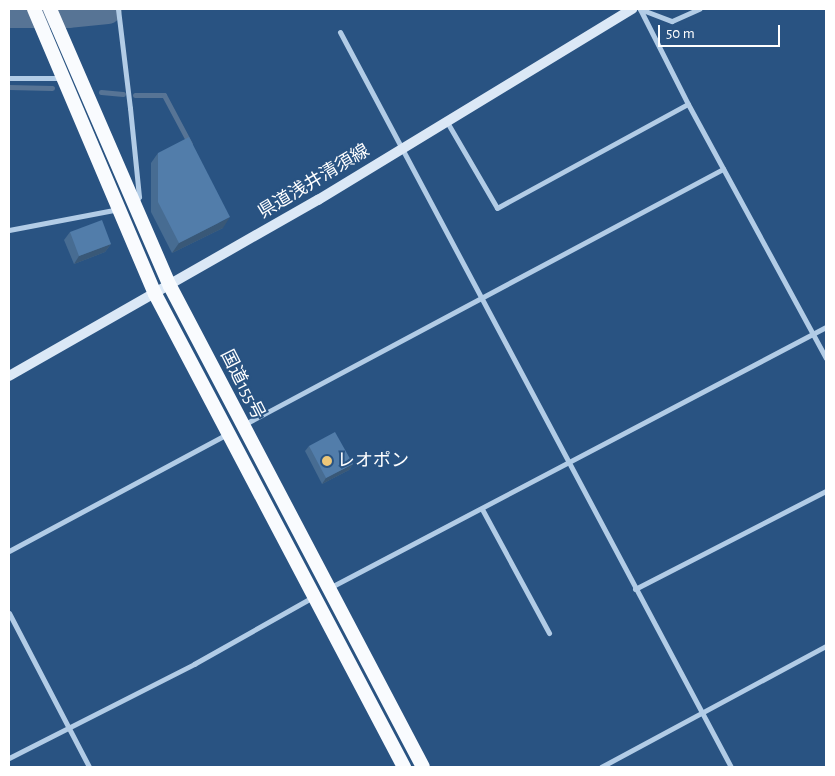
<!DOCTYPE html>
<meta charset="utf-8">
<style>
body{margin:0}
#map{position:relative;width:835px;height:776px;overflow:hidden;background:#295382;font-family:"Alegreya Sans","Noto Sans JP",sans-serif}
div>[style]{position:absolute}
.stream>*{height:5px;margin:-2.5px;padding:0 2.5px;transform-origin:2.5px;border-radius:2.5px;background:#577495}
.river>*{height:29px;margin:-14.5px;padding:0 14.5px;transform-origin:14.5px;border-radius:14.5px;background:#577495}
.minor>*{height:5px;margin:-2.5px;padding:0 2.5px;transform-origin:2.5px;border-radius:2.5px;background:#b2cce6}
.secondary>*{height:10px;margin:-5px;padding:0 5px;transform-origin:5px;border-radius:5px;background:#dbe8f6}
.trunk>*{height:14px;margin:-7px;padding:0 7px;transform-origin:7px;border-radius:7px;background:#f9fbfe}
.wall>*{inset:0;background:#476c92}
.shaded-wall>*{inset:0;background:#395877}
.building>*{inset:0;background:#527daa}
.dots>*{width:14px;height:14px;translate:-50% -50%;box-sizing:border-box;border:2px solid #295382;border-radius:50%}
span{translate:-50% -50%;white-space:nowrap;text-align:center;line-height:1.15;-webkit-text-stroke:4px #295382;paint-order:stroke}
.street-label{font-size:18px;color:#fff}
.poi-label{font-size:18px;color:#fff}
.left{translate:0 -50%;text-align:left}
.frame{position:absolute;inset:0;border:10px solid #fff;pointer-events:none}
.scale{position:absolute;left:658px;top:25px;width:122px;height:22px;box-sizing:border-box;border:2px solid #fff;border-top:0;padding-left:6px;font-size:15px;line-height:18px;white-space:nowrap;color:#fff;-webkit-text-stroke:4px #295382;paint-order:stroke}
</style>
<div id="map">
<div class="stream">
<div style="left:9px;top:87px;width:43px;rotate:1.3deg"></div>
<div style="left:101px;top:92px;width:22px;rotate:5deg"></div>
<div style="left:135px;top:95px;width:29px"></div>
<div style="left:164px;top:95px;width:55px;rotate:62deg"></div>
</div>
<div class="river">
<div style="left:9px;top:13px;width:58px"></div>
<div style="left:67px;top:13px;width:40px;rotate:-5.7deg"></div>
</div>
<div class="minor">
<div style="left:118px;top:9px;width:100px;rotate:83.1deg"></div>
<div style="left:130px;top:108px;width:89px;rotate:84.2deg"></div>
<div style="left:139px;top:197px;width:5px;rotate:127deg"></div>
<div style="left:640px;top:9px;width:106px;rotate:63.2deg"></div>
<div style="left:688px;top:104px;width:289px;rotate:61.5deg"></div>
<div style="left:640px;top:9px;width:34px;rotate:21deg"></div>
<div style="left:672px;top:21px;width:30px;rotate:-24deg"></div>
<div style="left:340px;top:32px;width:833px;rotate:61.99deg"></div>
<div style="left:9px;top:78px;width:52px"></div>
<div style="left:447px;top:122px;width:99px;rotate:59.8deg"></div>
<div style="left:497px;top:208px;width:217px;rotate:-28.6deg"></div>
<div style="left:9px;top:230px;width:112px;rotate:-10.8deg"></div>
<div style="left:245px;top:424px;width:542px;rotate:-28.08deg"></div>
<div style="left:482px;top:509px;width:141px;rotate:61.6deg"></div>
<div style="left:9px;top:551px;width:247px;rotate:-28.2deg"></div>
<div style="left:331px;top:587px;width:559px;rotate:-27.71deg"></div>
<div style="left:635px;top:589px;width:215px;rotate:-27.2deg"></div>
<div style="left:9px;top:613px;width:174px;rotate:62.5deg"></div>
<div style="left:9px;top:758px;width:208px;rotate:-26.9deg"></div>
<div style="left:194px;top:664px;width:137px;rotate:-29.4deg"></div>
<div style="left:601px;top:767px;width:255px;rotate:-28.3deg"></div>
</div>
<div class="secondary">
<div style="left:9px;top:376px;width:356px;rotate:-29.7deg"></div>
<div style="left:318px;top:200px;width:368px;rotate:-31.3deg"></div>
</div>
<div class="trunk">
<div style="left:34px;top:9px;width:310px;rotate:67deg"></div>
<div style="left:155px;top:294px;width:535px;rotate:62.24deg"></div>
<div style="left:50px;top:9px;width:302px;rotate:66.6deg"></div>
<div style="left:170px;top:286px;width:543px;rotate:62.26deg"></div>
</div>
<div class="wall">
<div style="clip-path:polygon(158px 153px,223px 228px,172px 253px,151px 212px,151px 163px)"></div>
<div style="clip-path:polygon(70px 232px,111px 244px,105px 252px,74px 264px,64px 240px)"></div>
<div style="clip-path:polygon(309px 446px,353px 464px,349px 470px,322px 484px,305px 451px)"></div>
</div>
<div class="shaded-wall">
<div style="clip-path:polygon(230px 217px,223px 228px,172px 253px,179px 243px)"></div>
<div style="clip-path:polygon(111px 244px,105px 252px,74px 264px,79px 256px)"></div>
<div style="clip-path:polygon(353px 464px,349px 470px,322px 484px,326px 478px)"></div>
</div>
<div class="building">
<div style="clip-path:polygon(189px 137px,230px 217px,179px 243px,158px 202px,158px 153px)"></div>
<div style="clip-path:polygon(102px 220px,111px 244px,79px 256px,70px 232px)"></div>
<div style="clip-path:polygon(335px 432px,353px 464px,326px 478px,309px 446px)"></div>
</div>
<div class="dots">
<div style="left:327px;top:461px;background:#edc779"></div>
</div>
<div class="street-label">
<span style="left:314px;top:182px;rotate:-31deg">県道浅井清須線</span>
<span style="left:242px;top:385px;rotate:63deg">国道155号</span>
</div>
<div class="poi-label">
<span class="left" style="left:337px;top:461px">レオポン</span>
</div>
<div class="frame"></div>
<div class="scale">50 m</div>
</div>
